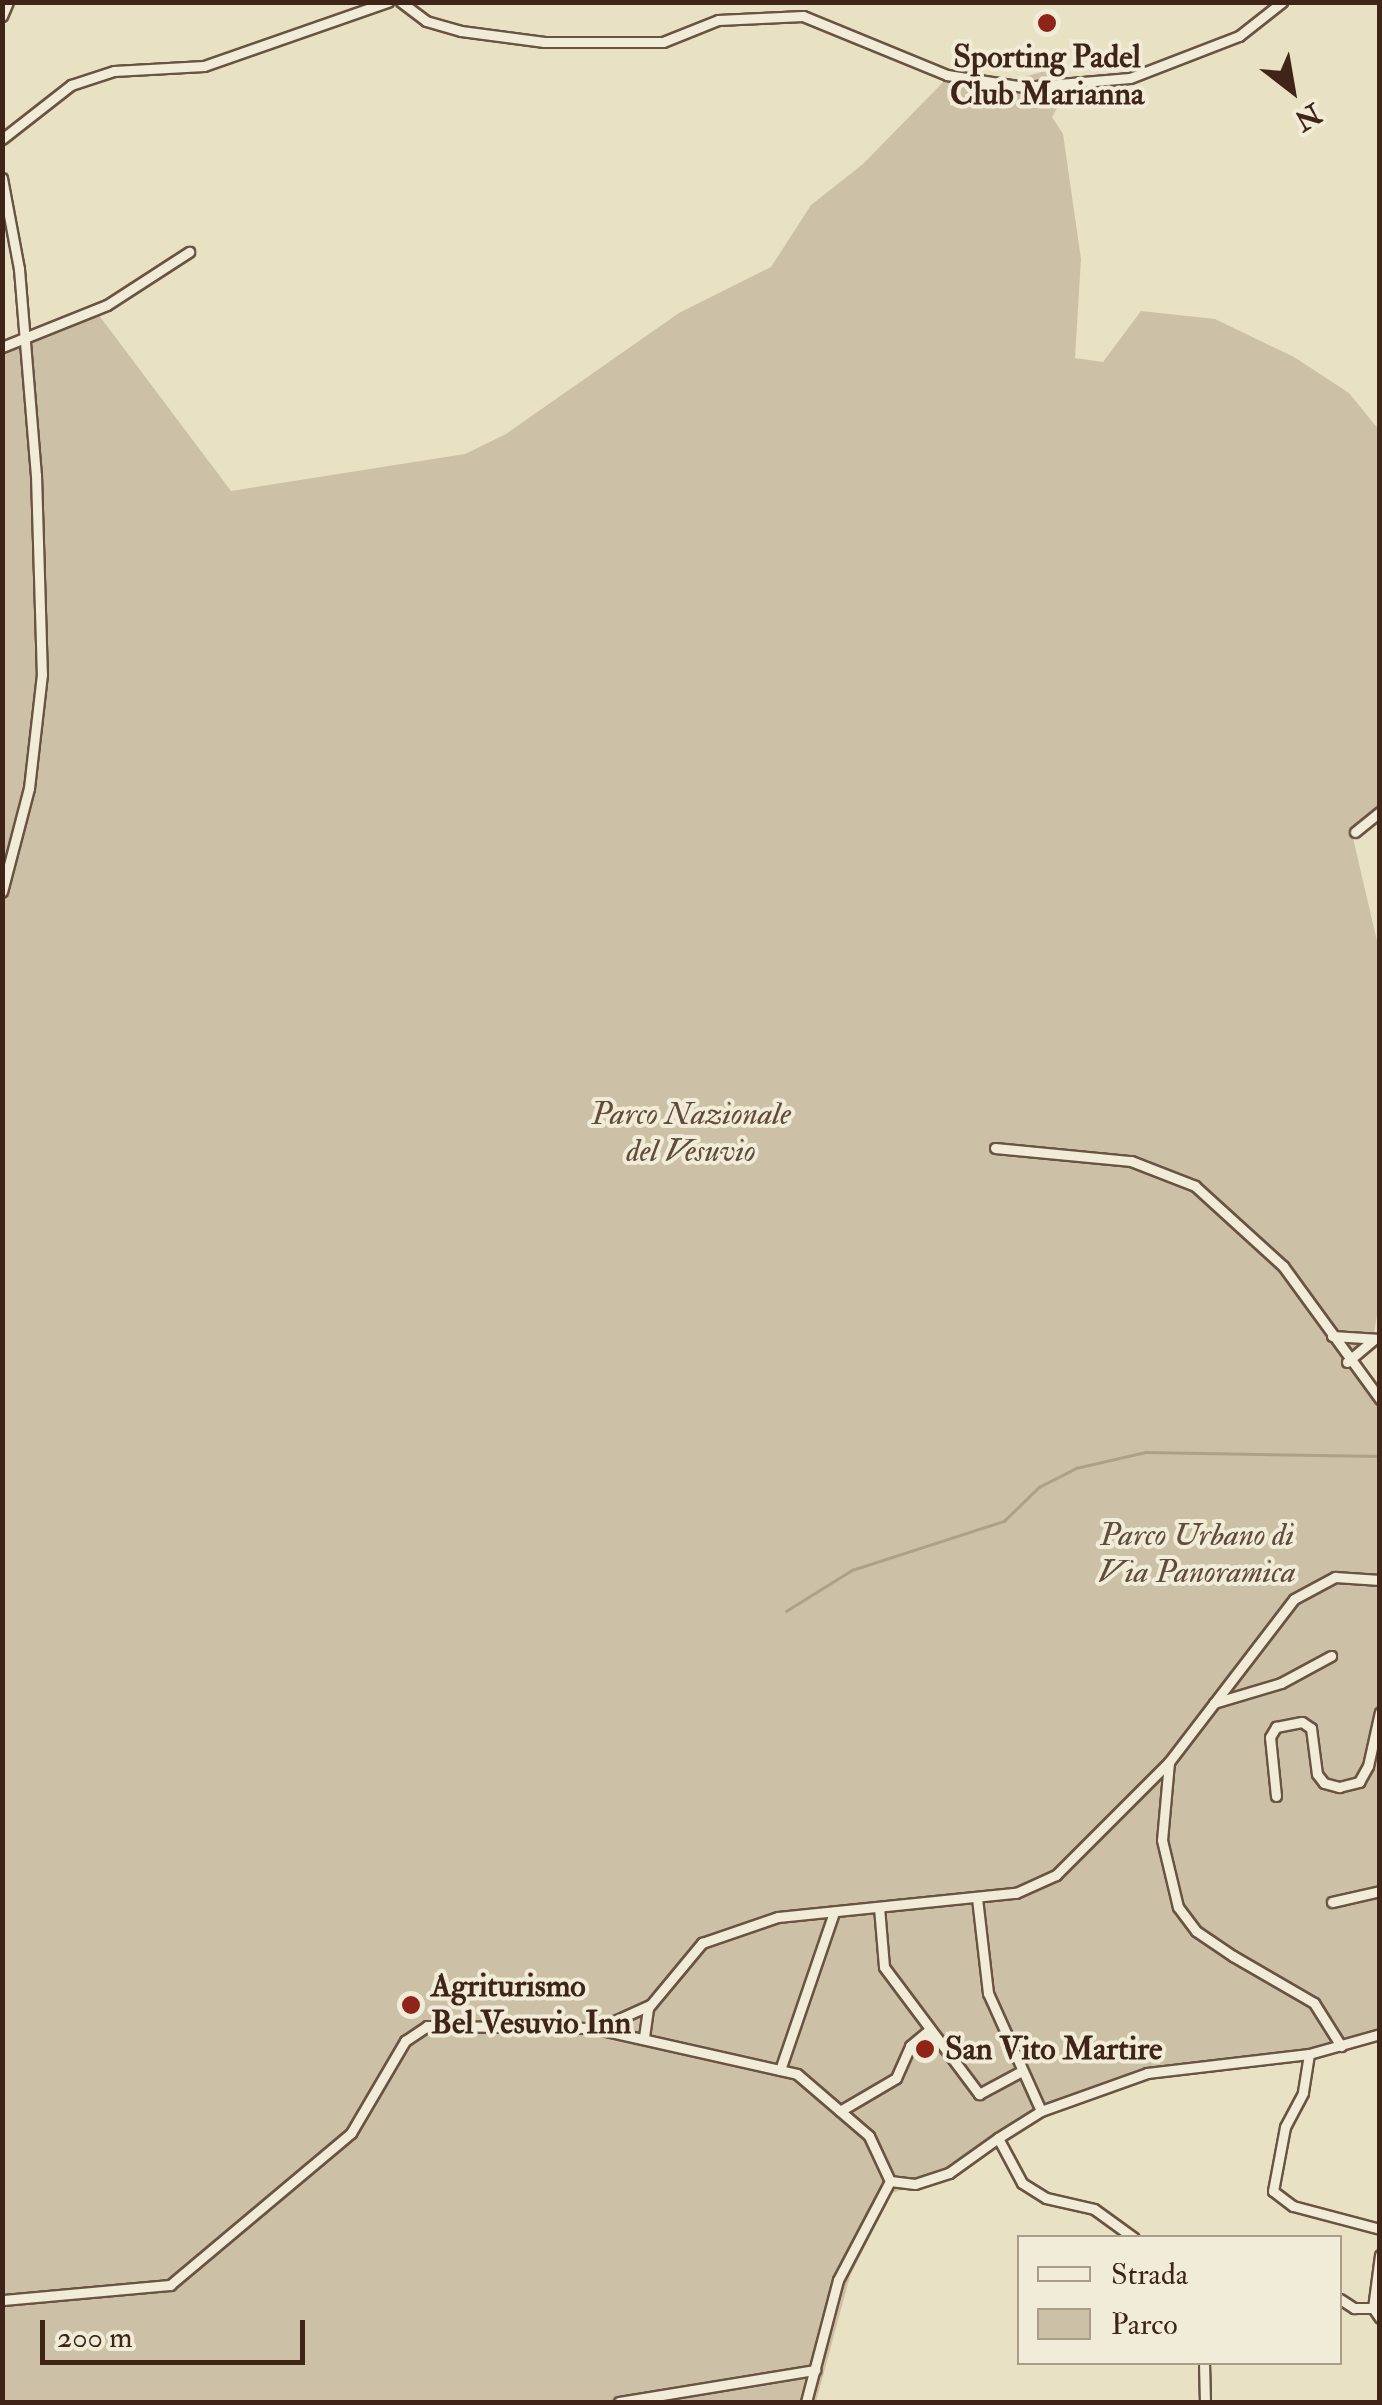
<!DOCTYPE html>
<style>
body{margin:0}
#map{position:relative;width:1382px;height:2405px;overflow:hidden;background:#e9e1c3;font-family:"IM FELL Double Pica",serif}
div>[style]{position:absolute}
.green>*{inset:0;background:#ccc1a6}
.stream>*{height:2.5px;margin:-1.25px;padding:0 1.25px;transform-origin:1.25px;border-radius:1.25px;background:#afa189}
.roads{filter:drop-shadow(2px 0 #6a5342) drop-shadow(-2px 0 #6a5342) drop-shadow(0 2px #6a5342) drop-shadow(0 -2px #6a5342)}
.street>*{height:9px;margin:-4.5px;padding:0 4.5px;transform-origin:4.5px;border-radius:4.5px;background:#f1ecd8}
.dots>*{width:28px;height:28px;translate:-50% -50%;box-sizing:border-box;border:5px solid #f1ecd8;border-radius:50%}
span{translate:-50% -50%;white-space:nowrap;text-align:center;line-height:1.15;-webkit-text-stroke:8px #f1ecd8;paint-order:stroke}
.poi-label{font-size:32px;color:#3f2417;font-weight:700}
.left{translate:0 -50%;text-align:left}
.park-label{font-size:32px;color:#624b3b;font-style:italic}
.frame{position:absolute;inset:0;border:5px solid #3f2417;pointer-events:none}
.legend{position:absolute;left:1017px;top:2235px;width:325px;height:130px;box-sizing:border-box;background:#f1ecd8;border:2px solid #aa9c8b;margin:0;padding:12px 18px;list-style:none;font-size:30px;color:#3f2417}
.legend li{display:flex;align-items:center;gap:20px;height:50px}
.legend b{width:50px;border:2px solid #aa9c8b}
.north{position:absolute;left:1242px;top:40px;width:100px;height:100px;-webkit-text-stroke:8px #f1ecd8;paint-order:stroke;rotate:149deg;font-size:28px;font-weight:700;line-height:40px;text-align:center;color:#3f2417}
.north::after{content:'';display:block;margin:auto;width:35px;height:45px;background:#3f2417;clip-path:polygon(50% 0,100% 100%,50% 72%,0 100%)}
.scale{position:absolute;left:40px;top:2320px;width:265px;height:45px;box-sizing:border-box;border:5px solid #3f2417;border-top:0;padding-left:12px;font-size:30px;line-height:35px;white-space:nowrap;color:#3f2417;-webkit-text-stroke:8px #f1ecd8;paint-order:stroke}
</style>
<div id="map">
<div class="green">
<div style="clip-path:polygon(1052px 69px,1071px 84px,1052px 117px,1063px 134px,1081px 259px,1075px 358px,1103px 362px,1141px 311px,1215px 319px,1294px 357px,1349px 393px,1379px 430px,1379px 815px,1353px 838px,1380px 954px,1380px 1296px,1374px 1333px,1358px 1363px,1380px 1392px,1379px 2037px,1315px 2059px,1125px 2082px,1041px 2116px,955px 2173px,892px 2193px,850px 2276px,816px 2402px,3px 2402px,2px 344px,95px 310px,231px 491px,465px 454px,506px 434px,679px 313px,771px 267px,811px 205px,863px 164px,952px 73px,996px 85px)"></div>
</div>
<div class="stream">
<div style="left:786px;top:1611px;width:78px;rotate:-31.8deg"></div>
<div style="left:852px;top:1570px;width:160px;rotate:-17.9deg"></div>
<div style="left:1004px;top:1521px;width:49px;rotate:-44.2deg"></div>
<div style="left:1039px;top:1487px;width:42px;rotate:-27.2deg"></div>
<div style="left:1076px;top:1468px;width:72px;rotate:-12.9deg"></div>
<div style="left:1146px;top:1452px;width:234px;rotate:1deg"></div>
</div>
<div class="roads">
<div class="street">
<div style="left:401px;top:2px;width:31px;rotate:37deg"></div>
<div style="left:426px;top:21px;width:36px;rotate:16deg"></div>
<div style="left:461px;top:31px;width:84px;rotate:7.5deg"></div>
<div style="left:544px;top:42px;width:119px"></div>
<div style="left:663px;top:42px;width:59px;rotate:-21.8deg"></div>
<div style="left:718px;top:20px;width:85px;rotate:-2.7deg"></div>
<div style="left:803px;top:16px;width:156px;rotate:22.3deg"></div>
<div style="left:947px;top:75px;width:78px;rotate:8.9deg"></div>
<div style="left:1024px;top:87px;width:106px;rotate:-4.9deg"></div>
<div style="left:1130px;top:78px;width:117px;rotate:-21.1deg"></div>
<div style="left:1239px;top:36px;width:55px;rotate:-38.3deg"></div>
<div style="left:2px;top:16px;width:15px;rotate:-67deg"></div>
<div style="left:2px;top:139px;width:88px;rotate:-38deg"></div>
<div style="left:71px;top:85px;width:45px;rotate:-18deg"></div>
<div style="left:114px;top:71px;width:90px;rotate:-3.2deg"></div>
<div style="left:204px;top:66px;width:195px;rotate:-19.2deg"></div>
<div style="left:2px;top:178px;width:93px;rotate:79.4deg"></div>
<div style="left:19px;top:269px;width:207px;rotate:85.3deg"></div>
<div style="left:36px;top:475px;width:199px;rotate:88.3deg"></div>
<div style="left:42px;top:674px;width:115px;rotate:96.5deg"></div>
<div style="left:29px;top:788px;width:107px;rotate:104.6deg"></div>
<div style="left:2px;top:347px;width:113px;rotate:-21.8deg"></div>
<div style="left:107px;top:305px;width:98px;rotate:-32.9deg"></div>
<div style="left:1355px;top:832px;width:32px;rotate:-39deg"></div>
<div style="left:995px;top:1148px;width:137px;rotate:5.5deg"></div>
<div style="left:1131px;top:1161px;width:69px;rotate:21.3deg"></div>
<div style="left:1195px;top:1186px;width:119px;rotate:42.3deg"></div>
<div style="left:1283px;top:1266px;width:165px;rotate:53.9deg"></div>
<div style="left:1332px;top:1336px;width:48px;rotate:3.6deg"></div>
<div style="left:1347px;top:1362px;width:33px;rotate:-40deg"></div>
<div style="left:1214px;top:1703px;width:70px;rotate:-16.6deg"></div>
<div style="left:1281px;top:1683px;width:57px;rotate:-28.4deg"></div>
<div style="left:1169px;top:1762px;width:78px;rotate:95.1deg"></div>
<div style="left:1162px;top:1840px;width:69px;rotate:76.6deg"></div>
<div style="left:1178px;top:1907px;width:30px;rotate:53deg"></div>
<div style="left:1196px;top:1931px;width:45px;rotate:34deg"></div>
<div style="left:1233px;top:1956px;width:94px;rotate:30.1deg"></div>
<div style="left:1314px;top:2003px;width:51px;rotate:57.9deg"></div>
<div style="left:1276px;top:1796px;width:59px;rotate:-95.8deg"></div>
<div style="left:1270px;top:1737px;width:12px;rotate:-59deg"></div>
<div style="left:1276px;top:1727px;width:26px;rotate:-11deg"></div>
<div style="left:1302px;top:1722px;width:11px;rotate:34deg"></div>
<div style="left:1311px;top:1728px;width:46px;rotate:82.6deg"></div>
<div style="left:1317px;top:1774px;width:11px;rotate:52deg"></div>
<div style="left:1324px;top:1783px;width:16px;rotate:15deg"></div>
<div style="left:1339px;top:1787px;width:21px;rotate:-14deg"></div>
<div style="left:1359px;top:1782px;width:18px;rotate:-61deg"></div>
<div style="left:1368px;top:1766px;width:55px;rotate:-77.5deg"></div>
<div style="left:977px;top:1898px;width:96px;rotate:83.4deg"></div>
<div style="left:988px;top:1993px;width:129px;rotate:65.8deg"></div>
<div style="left:1041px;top:2111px;width:113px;rotate:-19.7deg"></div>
<div style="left:1147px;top:2073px;width:163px;rotate:-6.7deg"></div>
<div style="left:1309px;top:2054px;width:74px;rotate:-15.7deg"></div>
<div style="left:1332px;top:1902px;width:49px;rotate:-12.9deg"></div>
<div style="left:879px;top:1907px;width:60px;rotate:85.2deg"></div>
<div style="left:884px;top:1967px;width:159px;rotate:53.2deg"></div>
<div style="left:979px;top:2094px;width:47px;rotate:-28.2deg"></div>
<div style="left:601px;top:2027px;width:54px;rotate:-24.2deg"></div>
<div style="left:644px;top:2037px;width:29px;rotate:-82deg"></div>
<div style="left:648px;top:2008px;width:85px;rotate:-50.3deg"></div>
<div style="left:702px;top:1943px;width:80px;rotate:-18.9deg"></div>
<div style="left:778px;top:1917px;width:239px;rotate:-5.8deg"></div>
<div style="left:1016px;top:1893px;width:44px;rotate:-24.2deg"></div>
<div style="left:1056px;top:1875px;width:160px;rotate:-45deg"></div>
<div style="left:1169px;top:1762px;width:205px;rotate:-52.5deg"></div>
<div style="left:1294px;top:1599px;width:47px;rotate:-28.2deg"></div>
<div style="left:1335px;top:1577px;width:45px;rotate:3.8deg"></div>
<div style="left:1309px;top:2054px;width:39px;rotate:99deg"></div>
<div style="left:1303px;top:2093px;width:38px;rotate:118deg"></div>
<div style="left:1285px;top:2127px;width:65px;rotate:100.6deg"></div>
<div style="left:1273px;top:2191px;width:25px;rotate:37deg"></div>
<div style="left:1293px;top:2206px;width:90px;rotate:14.8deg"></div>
<div style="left:780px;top:2070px;width:167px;rotate:-71.1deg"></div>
<div style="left:840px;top:2111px;width:65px;rotate:-30.5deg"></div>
<div style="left:896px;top:2078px;width:35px;rotate:-66deg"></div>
<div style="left:910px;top:2046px;width:25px;rotate:-40deg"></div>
<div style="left:1041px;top:2111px;width:51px;rotate:147.9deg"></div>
<div style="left:998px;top:2138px;width:51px;rotate:61.9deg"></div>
<div style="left:1022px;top:2183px;width:28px;rotate:32deg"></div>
<div style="left:1046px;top:2198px;width:49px;rotate:12.9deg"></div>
<div style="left:1094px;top:2209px;width:49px;rotate:35.9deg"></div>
<div style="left:890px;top:2181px;width:25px;rotate:7deg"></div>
<div style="left:915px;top:2184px;width:36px;rotate:-18deg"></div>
<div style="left:949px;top:2173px;width:60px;rotate:-35.5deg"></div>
<div style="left:1380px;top:2255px;width:53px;rotate:97.5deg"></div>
<div style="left:1373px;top:2308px;width:12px;rotate:55deg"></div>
<div style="left:1340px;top:2299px;width:17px;rotate:33deg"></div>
<div style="left:1354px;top:2308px;width:19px"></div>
<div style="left:2px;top:2300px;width:169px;rotate:-5.1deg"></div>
<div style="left:170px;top:2285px;width:236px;rotate:-40deg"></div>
<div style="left:351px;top:2133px;width:107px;rotate:-59.6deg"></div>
<div style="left:405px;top:2041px;width:27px;rotate:-34deg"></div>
<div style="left:427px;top:2026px;width:166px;rotate:0.7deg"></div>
<div style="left:593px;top:2028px;width:209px;rotate:12.7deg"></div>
<div style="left:797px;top:2074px;width:95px;rotate:40.7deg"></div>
<div style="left:869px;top:2136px;width:50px;rotate:65deg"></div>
<div style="left:890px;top:2181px;width:112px;rotate:117.7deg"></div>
<div style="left:838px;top:2280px;width:126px;rotate:104.7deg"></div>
<div style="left:1204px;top:2362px;width:40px;rotate:88.6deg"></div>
<div style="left:619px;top:2402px;width:199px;rotate:-9.3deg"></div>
</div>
</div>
<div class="dots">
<div style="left:1047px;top:23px;background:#8f2418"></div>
<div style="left:411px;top:2005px;background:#8f2418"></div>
<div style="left:925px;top:2049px;background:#8f2418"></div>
</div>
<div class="poi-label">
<span style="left:1047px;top:76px">Sporting Padel<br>Club Marianna</span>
<span class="left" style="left:431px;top:2005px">Agriturismo<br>Bel Vesuvio Inn</span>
<span class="left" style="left:945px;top:2049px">San Vito Martire</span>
</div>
<div class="park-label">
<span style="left:691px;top:1133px">Parco Nazionale<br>del Vesuvio</span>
<span style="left:1197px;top:1554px">Parco Urbano di<br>Via Panoramica</span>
</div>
<div class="frame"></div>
<ul class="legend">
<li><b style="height:12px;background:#f1ecd8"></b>Strada</li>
<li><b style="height:28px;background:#ccc1a6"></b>Parco</li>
</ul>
<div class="north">N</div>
<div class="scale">200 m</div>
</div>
